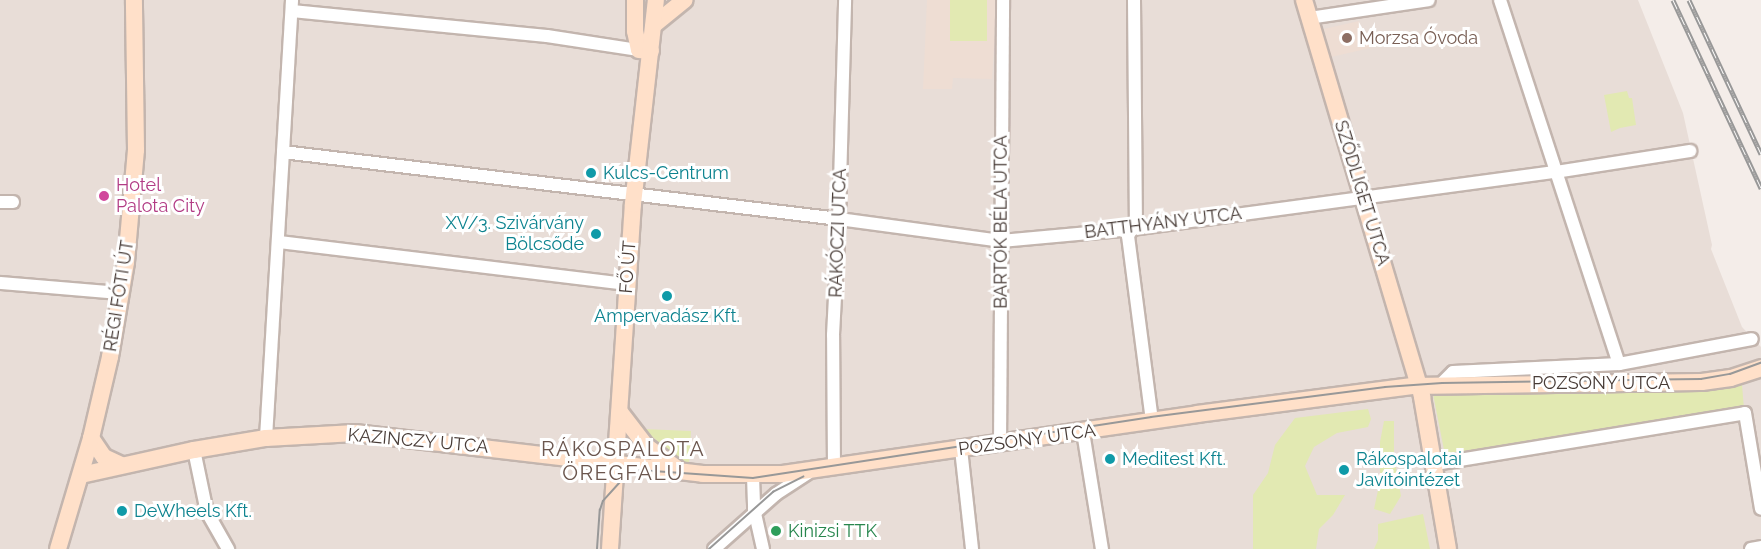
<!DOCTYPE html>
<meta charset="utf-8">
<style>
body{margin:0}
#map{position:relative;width:1761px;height:549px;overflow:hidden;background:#f4ede9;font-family:Raleway,sans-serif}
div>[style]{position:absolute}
.residential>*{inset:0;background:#e8ddd7}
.education>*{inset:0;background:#eeddd3}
.green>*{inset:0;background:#e2e9b2}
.roads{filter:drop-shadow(2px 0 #c3b5ae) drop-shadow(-2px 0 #c3b5ae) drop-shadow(0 2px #c3b5ae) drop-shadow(0 -2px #c3b5ae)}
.street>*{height:12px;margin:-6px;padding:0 6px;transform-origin:6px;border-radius:6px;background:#fff}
.secondary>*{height:16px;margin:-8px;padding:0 8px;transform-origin:8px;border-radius:8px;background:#ffe0c9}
.tram>*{height:1.5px;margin:-0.75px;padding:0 0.75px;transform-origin:0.75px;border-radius:0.75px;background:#989898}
.rail>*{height:5px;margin-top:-2.5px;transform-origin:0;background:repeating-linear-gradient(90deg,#fff 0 9px,#989898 0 18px);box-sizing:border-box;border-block:2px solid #989898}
.dots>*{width:16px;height:16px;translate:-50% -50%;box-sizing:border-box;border:3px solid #fff;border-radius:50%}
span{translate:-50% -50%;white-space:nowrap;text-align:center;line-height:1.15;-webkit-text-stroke:6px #fff;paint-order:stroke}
.education-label{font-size:18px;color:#785e54}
.left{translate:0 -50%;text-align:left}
.culture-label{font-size:18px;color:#0d838f}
.right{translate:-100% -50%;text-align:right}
.hotel-label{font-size:18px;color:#b23c85}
.street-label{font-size:18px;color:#483c37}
.leisure-label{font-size:18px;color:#27864d}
.quarter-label{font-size:21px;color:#6b564e;letter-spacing:1.5px}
</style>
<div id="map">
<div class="residential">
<div style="clip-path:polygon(0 0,1638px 0,1683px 113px,1712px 245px,1711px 249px,1742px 327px,1761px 347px,1761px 549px,0 549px)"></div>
</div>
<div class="education">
<div style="clip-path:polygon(927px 0,997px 0,992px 79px,953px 78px,952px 89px,923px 89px)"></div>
<div style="clip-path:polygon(1359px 21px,1362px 32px,1366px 31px,1370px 48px,1331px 57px,1324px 29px)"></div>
</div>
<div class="green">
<div style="clip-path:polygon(950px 0,987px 0,987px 41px,950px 41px)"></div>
<div style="clip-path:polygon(1627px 91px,1629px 98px,1632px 98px,1636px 125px,1620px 128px,1611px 132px,1604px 95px)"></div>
<div style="clip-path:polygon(1742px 385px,1744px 409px,1445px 455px,1433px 394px,1452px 389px,1687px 391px)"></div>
<div style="clip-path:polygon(1368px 409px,1371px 419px,1368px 427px,1337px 433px,1314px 447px,1305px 466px,1317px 495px,1345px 495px,1333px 515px,1319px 529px,1316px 549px,1253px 549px,1253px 495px,1268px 473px,1275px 445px,1295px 418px)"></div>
<div style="clip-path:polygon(1384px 421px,1394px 421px,1394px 457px,1401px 496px,1390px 514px,1374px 509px,1380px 481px,1380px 442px)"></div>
<div style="clip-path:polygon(643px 429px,691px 431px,689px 464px,685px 464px)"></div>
<div style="clip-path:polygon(1423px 514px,1430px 549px,1374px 549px,1378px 540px,1378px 524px)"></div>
</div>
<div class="roads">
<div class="street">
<div style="left:1134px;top:0;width:222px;rotate:89.5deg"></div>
<div style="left:1136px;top:222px;width:16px;rotate:120deg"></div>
<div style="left:1128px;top:236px;width:187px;rotate:82.6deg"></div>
<div style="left:1500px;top:0;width:383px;rotate:71.9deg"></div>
<div style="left:292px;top:11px;width:256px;rotate:5.6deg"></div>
<div style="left:547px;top:36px;width:93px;rotate:8.7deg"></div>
<div style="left:1309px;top:18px;width:121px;rotate:-8.5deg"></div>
<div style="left:283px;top:152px;width:560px;rotate:6.87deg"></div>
<div style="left:839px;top:219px;width:163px;rotate:7.7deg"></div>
<div style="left:1001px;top:241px;width:132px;rotate:-5.2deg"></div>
<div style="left:1132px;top:229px;width:428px;rotate:-7.7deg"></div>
<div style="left:1556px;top:172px;width:136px;rotate:-8.9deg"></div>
<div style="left:0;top:202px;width:13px"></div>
<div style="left:279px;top:242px;width:351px;rotate:6.9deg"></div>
<div style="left:0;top:283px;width:120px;rotate:4.8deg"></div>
<div style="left:1440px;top:385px;width:18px;rotate:-45deg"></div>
<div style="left:1453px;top:372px;width:166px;rotate:-2.8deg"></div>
<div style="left:1619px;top:364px;width:135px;rotate:-10.6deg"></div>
<div style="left:1083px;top:432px;width:119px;rotate:80.8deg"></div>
<div style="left:266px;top:438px;width:439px;rotate:-86.6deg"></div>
<div style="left:1000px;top:444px;width:444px;rotate:-89.6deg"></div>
<div style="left:961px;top:449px;width:101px;rotate:83.7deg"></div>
<div style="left:194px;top:450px;width:63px;rotate:78.2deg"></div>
<div style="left:207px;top:512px;width:43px;rotate:60.4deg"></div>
<div style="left:1435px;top:464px;width:314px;rotate:-9.3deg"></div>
<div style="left:1745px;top:413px;width:97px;rotate:80.5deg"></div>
<div style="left:834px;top:467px;width:132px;rotate:-90.4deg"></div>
<div style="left:833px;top:335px;width:116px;rotate:-87deg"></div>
<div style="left:839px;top:219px;width:219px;rotate:-88.4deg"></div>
<div style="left:753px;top:476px;width:33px;rotate:88deg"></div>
<div style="left:754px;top:509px;width:41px;rotate:77.3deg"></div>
<div style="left:714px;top:549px;width:83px;rotate:-41.6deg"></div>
<div style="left:776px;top:494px;width:38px;rotate:-33deg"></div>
<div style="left:1751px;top:549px;width:10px;rotate:-11deg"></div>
</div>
<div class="secondary">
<div style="left:635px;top:0;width:31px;rotate:90deg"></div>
<div style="left:635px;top:31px;width:19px;rotate:78deg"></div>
<div style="left:639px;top:50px;width:12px;rotate:5deg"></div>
<div style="left:1304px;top:0;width:414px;rotate:73.4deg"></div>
<div style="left:1422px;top:397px;width:154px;rotate:80.3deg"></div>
<div style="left:655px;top:24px;width:38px;rotate:-39deg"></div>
<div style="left:620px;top:412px;width:43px;rotate:52.6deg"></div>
<div style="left:646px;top:446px;width:37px;rotate:36deg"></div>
<div style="left:91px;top:438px;width:23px;rotate:56deg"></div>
<div style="left:104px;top:457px;width:19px;rotate:25deg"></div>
<div style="left:81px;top:475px;width:116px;rotate:-12.5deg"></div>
<div style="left:194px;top:450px;width:73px;rotate:-9.5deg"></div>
<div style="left:266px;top:438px;width:89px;rotate:-3.2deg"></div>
<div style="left:355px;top:433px;width:350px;rotate:6.7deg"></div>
<div style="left:703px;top:474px;width:79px"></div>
<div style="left:782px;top:474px;width:419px;rotate:-8.2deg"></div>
<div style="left:1197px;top:414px;width:217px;rotate:-7.4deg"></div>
<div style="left:1412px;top:386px;width:290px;rotate:-0.8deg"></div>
<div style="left:1702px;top:382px;width:29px;rotate:-8deg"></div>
<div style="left:1731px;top:378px;width:32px;rotate:-18deg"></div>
<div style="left:58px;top:549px;width:116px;rotate:-73.4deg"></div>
<div style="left:91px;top:438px;width:83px;rotate:-76.8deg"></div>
<div style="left:110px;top:357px;width:96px;rotate:-80.4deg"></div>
<div style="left:126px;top:262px;width:112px;rotate:-84.9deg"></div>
<div style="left:136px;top:150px;width:150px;rotate:-90.8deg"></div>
<div style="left:610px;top:549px;width:346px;rotate:-86.2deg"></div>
<div style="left:633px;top:204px;width:205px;rotate:-83.6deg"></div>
</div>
</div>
<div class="tram">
<div style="left:597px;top:549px;width:39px;rotate:-86deg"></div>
<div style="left:600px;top:510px;width:9px;rotate:-72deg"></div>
<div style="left:603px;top:501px;width:25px;rotate:-48deg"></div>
<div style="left:620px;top:482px;width:22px;rotate:-32deg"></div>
<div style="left:639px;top:470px;width:114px;rotate:4deg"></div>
<div style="left:753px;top:478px;width:403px;rotate:-8.7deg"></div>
<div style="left:1151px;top:417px;width:236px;rotate:-7.3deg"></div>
<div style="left:1385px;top:387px;width:57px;rotate:-4deg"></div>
<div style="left:1442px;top:383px;width:259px;rotate:-0.9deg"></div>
<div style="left:1701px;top:379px;width:29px;rotate:-10deg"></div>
<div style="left:1730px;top:374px;width:33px;rotate:-20deg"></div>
<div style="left:709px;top:549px;width:86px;rotate:-41.7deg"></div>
<div style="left:773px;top:492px;width:34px;rotate:-27deg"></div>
</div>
<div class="rail">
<div style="left:1673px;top:0;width:208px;rotate:64.9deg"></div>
<div style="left:1689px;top:0;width:170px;rotate:64.9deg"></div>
</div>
<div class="dots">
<div style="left:1347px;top:38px;background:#8d6e63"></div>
<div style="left:591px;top:173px;background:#0f9aa8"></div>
<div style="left:104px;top:196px;background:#d1479c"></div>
<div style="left:596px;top:234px;background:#0f9aa8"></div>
<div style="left:667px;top:296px;background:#0f9aa8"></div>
<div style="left:1110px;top:459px;background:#0f9aa8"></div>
<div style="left:1344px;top:470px;background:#0f9aa8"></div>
<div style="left:122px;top:511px;background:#0f9aa8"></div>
<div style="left:776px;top:531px;background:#2e9e5b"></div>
</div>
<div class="education-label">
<span class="left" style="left:1359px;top:38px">Morzsa Óvoda</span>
</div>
<div class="culture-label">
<span class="left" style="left:603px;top:173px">Kulcs-Centrum</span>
<span class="right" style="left:584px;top:234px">XV/3. Szivárvány<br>Bölcsőde</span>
<span style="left:667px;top:316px">Ampervadász Kft.</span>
<span class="left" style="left:1122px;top:459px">Meditest Kft.</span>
<span class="left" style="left:1356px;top:470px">Rákospalotai<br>Javítóintézet</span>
<span class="left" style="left:134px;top:511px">DeWheels Kft.</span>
</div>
<div class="hotel-label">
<span class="left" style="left:116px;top:196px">Hotel<br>Palota City</span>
</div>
<div class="street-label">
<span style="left:1362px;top:193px;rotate:73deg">SZŐDLIGET UTCA</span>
<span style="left:1001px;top:222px;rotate:-90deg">BARTÓK BÉLA UTCA</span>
<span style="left:1163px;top:223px;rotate:-7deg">BATTHYÁNY UTCA</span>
<span style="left:838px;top:233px;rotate:-88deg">RÁKÓCZI UTCA</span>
<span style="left:628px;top:267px;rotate:-86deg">FŐ ÚT</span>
<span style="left:119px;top:296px;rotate:-81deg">RÉGI FÓTI ÚT</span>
<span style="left:1601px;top:383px">POZSONY UTCA</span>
<span style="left:1027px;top:440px;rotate:-8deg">POZSONY UTCA</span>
<span style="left:418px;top:441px;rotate:5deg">KAZINCZY UTCA</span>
</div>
<div class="leisure-label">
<span class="left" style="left:788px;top:531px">Kinizsi TTK</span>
</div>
<div class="quarter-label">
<span style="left:623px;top:461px">RÁKOSPALOTA<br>ÖREGFALU</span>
</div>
</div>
